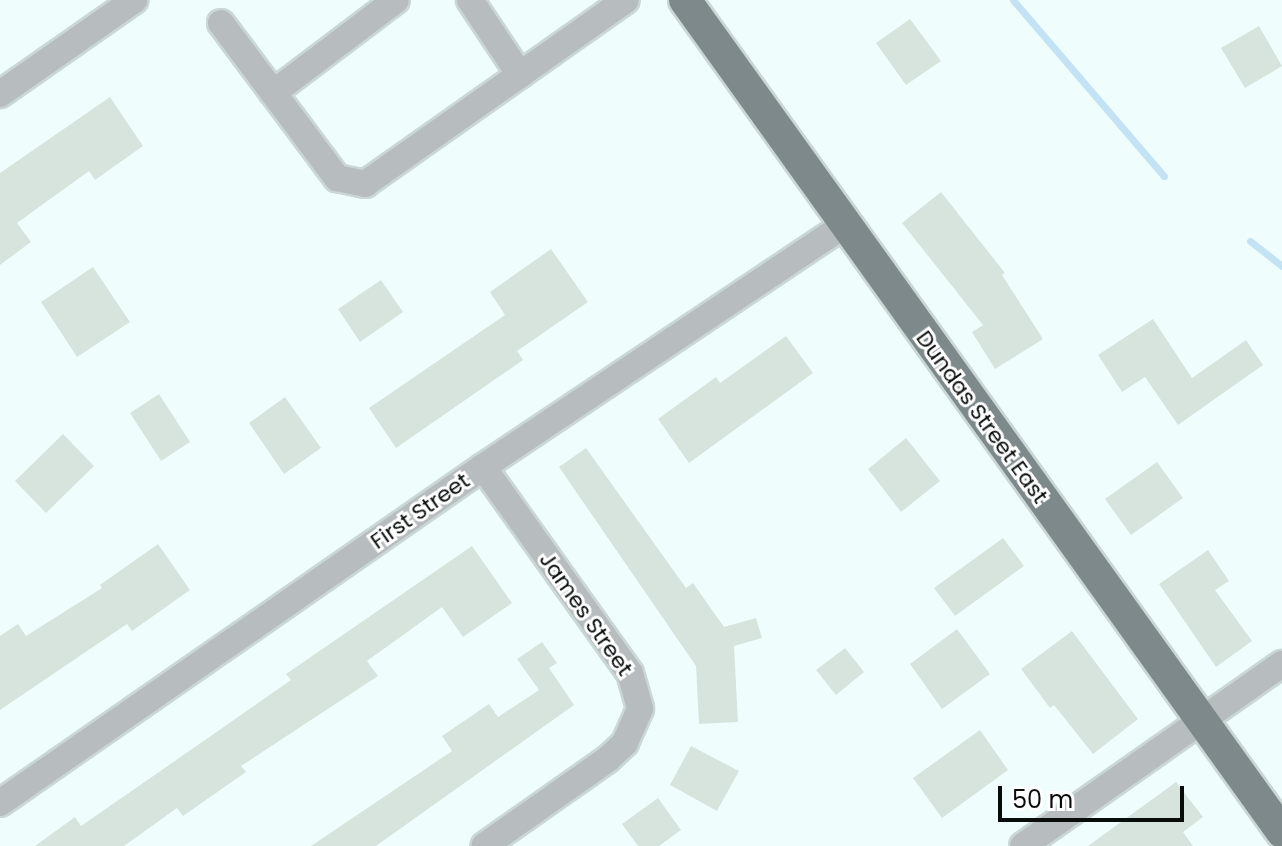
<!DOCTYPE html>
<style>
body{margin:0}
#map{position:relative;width:1282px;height:846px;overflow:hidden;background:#effefd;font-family:Poppins,sans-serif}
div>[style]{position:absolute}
.stream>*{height:7px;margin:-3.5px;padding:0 3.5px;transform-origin:3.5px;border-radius:3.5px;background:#c3e3f4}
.building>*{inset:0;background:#d7e4de}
.roads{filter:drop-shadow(2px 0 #cad7d6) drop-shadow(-2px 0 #cad7d6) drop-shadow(0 2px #cad7d6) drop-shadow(0 -2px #cad7d6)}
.minor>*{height:26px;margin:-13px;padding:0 13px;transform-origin:13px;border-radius:13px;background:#b7bdbe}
.major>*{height:32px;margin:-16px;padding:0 16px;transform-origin:16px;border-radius:16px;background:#7e898b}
span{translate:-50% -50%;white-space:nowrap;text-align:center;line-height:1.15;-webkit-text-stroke:6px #fff;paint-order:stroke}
.street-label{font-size:22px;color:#080d0c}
.scale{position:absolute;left:998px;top:786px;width:186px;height:36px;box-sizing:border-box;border:4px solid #080d0c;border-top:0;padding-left:10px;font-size:24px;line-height:28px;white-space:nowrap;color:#080d0c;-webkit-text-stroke:6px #fff;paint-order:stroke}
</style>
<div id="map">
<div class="stream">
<div style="left:1013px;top:0;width:232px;rotate:49.4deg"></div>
<div style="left:1250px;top:241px;width:41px;rotate:38deg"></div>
</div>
<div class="building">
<div style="clip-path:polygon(910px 19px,941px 61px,906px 85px,876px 43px)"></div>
<div style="clip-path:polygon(1259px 26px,1282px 66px,1245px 88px,1221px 48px)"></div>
<div style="clip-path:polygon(110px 97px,143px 146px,95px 180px,89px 171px,17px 223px,31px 242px,0 265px,0 173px)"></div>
<div style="clip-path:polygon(941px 192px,1005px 273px,1002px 275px,1043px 339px,995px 369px,972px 332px,983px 325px,902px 223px)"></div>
<div style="clip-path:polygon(551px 249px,588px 302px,517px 351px,523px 360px,396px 448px,369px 408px,505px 315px,490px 292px)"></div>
<div style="clip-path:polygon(93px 267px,130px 322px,77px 357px,41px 302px)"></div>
<div style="clip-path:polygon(381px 280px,403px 312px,360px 342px,338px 309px)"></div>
<div style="clip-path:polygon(1153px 319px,1192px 378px,1246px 340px,1263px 365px,1178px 425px,1145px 377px,1122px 392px,1098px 355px)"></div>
<div style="clip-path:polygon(786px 336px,813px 373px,689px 463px,658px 419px,716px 377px,720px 383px)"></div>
<div style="clip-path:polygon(159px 394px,190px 442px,161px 461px,130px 413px)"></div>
<div style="clip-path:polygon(285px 397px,321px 448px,284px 474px,249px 423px)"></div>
<div style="clip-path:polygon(63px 434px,94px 466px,46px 513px,15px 481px)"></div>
<div style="clip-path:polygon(906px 438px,940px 481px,901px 512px,868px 469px)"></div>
<div style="clip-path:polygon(586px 448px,686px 588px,693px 583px,724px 627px,756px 618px,762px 638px,734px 646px,738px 722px,699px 724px,696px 666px,559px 467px)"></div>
<div style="clip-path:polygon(1157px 462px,1183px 498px,1131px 535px,1105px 499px)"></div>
<div style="clip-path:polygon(1003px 538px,1024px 566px,955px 616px,934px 588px)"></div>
<div style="clip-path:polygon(158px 544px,190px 590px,132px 631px,127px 624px,0 710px,0 636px,18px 624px,26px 636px,102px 588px,100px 585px)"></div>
<div style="clip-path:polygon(472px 546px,512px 603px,463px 637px,442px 607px,367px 661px,378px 676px,241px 766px,246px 772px,183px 816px,177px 808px,124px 846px,35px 846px,75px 817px,81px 826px,146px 781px,291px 680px,286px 674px)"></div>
<div style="clip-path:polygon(1208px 550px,1229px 581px,1215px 590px,1252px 641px,1216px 667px,1159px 584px)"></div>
<div style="clip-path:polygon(957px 629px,990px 674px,942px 709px,910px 664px)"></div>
<div style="clip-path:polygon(1072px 631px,1138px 719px,1093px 754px,1054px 705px,1050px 708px,1021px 669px)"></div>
<div style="clip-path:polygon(542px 642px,557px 663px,549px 668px,574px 705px,376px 846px,311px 846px,452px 751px,442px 736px,489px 704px,498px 717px,539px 690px,517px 659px)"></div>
<div style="clip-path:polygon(845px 648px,864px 672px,836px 695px,816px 670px)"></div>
<div style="clip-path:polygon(980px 730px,1008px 770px,942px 818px,913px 778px)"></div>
<div style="clip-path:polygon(691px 746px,739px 771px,717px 811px,670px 785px)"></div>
<div style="clip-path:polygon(1176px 782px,1203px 817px,1183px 832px,1193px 846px,1088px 846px)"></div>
<div style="clip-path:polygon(658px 798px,681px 830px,659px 846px,638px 846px,622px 824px)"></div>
</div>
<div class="roads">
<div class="minor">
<div style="left:470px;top:0;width:90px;rotate:56.3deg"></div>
<div style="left:221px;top:23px;width:194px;rotate:53.2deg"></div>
<div style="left:337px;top:178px;width:29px;rotate:12deg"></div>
<div style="left:365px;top:184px;width:319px;rotate:-35.2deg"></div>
<div style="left:273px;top:93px;width:154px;rotate:-37.1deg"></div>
<div style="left:0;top:94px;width:164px;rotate:-35deg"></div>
<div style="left:483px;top:467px;width:253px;rotate:54.5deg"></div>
<div style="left:630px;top:673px;width:37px;rotate:74deg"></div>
<div style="left:640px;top:709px;width:37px;rotate:114deg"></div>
<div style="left:625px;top:743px;width:23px;rotate:137deg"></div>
<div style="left:608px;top:759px;width:151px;rotate:144.9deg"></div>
<div style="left:0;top:803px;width:588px;rotate:-34.82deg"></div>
<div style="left:483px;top:467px;width:435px;rotate:-33.8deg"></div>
<div style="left:1023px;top:846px;width:317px;rotate:-35.1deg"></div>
</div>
<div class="major">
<div style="left:685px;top:0;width:1024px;rotate:54.34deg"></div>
</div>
</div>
<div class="street-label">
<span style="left:982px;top:417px;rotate:54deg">Dundas Street East</span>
<span style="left:420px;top:511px;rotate:-35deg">First Street</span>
<span style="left:586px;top:614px;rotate:55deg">James Street</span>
</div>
<div class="scale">50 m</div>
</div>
